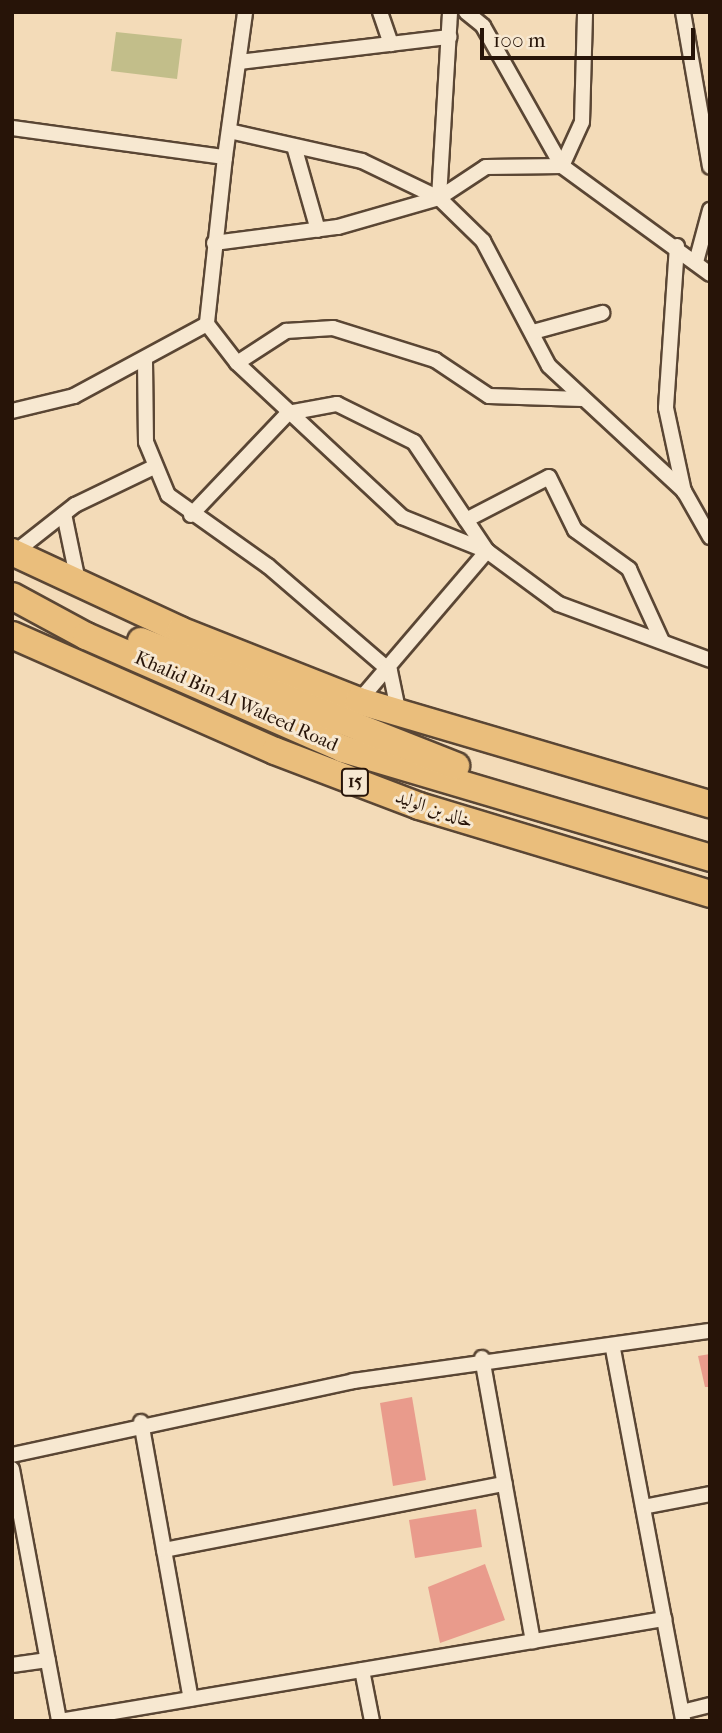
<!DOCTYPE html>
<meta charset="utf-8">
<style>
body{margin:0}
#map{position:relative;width:722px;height:1733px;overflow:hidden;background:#f3dbb8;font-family:"IM FELL French Canon",Amiri,serif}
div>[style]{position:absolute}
.green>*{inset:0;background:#c2be8a}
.building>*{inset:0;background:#e99b8c}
.roads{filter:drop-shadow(2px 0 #5a4634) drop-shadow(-2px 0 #5a4634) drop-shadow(0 2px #5a4634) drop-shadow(0 -2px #5a4634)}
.street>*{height:14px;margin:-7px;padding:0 7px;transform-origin:7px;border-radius:7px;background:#f7e8d1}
.highway>*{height:26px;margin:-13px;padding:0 13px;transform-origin:13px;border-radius:13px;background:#eabe7c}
span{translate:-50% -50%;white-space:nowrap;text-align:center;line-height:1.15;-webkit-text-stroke:6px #f7e8d1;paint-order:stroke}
.shield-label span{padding:2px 5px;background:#f7e8d1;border:2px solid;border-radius:5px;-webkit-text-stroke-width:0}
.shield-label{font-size:18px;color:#271408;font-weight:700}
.street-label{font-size:19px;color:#271408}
.frame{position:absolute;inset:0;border:14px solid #271408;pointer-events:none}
.scale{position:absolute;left:480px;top:28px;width:215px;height:32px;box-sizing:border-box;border:4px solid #271408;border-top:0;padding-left:9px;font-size:21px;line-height:24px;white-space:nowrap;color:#271408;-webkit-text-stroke:5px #f7e8d1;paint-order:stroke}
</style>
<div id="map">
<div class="green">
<div style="clip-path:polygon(116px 32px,182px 39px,177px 79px,111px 71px)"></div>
</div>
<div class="building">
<div style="clip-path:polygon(710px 1354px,710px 1387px,705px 1387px,698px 1356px)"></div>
<div style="clip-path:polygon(412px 1397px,426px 1480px,393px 1486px,380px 1403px)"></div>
<div style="clip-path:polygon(476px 1509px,482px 1547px,415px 1558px,409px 1520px)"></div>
<div style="clip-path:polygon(485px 1564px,505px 1620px,440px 1643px,428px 1587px)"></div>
</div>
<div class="roads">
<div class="street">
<div style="left:380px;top:12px;width:34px;rotate:71deg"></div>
<div style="left:466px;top:12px;width:22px;rotate:39deg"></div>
<div style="left:483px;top:26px;width:161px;rotate:60.6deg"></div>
<div style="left:683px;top:12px;width:157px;rotate:80.1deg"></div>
<div style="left:239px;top:62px;width:212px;rotate:-6.8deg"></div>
<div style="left:12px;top:128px;width:215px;rotate:7.8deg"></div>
<div style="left:225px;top:157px;width:168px;rotate:96.2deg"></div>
<div style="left:207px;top:324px;width:49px;rotate:52.4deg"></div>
<div style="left:237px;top:363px;width:226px;rotate:43deg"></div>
<div style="left:402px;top:517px;width:92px;rotate:21.8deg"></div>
<div style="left:487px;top:551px;width:89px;rotate:36.4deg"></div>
<div style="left:559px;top:604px;width:161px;rotate:20.3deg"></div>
<div style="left:229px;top:131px;width:136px;rotate:12.7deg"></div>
<div style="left:362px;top:161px;width:85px;rotate:25.7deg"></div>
<div style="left:439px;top:198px;width:62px;rotate:44.3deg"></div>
<div style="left:483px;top:241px;width:141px;rotate:62.2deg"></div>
<div style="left:549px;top:366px;width:184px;rotate:42.8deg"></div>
<div style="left:684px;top:491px;width:53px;rotate:60.5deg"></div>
<div style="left:294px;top:146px;width:87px;rotate:74.1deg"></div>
<div style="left:225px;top:157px;width:146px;rotate:-82.1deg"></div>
<div style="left:562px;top:166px;width:48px;rotate:-65.6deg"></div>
<div style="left:582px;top:122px;width:110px;rotate:-88.4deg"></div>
<div style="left:439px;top:198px;width:186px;rotate:-86.6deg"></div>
<div style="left:214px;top:243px;width:125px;rotate:-7.4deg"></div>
<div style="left:338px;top:227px;width:105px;rotate:-16deg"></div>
<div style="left:439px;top:198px;width:56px;rotate:-33.4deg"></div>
<div style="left:486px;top:167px;width:76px;rotate:-0.8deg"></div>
<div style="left:562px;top:166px;width:183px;rotate:36.1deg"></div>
<div style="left:677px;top:246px;width:162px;rotate:93.9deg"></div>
<div style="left:666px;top:408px;width:86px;rotate:77.9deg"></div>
<div style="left:696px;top:262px;width:54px;rotate:-74.9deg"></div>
<div style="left:533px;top:332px;width:72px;rotate:-15.4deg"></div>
<div style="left:145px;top:361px;width:81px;rotate:89.3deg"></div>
<div style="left:146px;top:442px;width:57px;rotate:67.5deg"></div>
<div style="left:168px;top:495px;width:123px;rotate:35.4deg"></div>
<div style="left:268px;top:566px;width:161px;rotate:40.7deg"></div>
<div style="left:390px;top:671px;width:44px;rotate:78.2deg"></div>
<div style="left:237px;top:363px;width:59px;rotate:-33.1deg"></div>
<div style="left:286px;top:331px;width:47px;rotate:-3.7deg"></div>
<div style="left:333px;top:328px;width:107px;rotate:17.4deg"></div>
<div style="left:435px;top:360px;width:65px;rotate:33.7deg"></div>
<div style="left:489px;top:396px;width:93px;rotate:1.8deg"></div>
<div style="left:12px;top:411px;width:64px;rotate:-13.6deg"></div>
<div style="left:74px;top:396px;width:151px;rotate:-28.4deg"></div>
<div style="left:64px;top:514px;width:68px;rotate:78.2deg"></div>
<div style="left:191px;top:515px;width:141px;rotate:-46.4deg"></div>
<div style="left:288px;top:413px;width:50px;rotate:-10.4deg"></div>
<div style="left:337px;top:404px;width:86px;rotate:26.3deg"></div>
<div style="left:414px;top:442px;width:131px;rotate:56.2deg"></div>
<div style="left:487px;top:551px;width:197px;rotate:130.5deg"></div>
<div style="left:466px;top:520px;width:93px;rotate:-27.4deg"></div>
<div style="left:549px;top:477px;width:59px;rotate:63.9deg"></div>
<div style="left:575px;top:530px;width:67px;rotate:35.8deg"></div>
<div style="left:629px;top:569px;width:79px;rotate:65.4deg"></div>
<div style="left:14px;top:553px;width:78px;rotate:-38.2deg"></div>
<div style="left:75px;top:505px;width:85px;rotate:-25.7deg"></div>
<div style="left:613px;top:1349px;width:379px;rotate:79.3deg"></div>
<div style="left:482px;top:1358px;width:288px;rotate:79.8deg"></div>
<div style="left:141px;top:1422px;width:281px;rotate:79.8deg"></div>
<div style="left:12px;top:1455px;width:349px;rotate:-12.2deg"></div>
<div style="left:353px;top:1381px;width:360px;rotate:-8deg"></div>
<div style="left:12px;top:1469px;width:256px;rotate:79.4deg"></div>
<div style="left:643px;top:1507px;width:68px;rotate:-11deg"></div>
<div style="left:164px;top:1550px;width:347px;rotate:-11deg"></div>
<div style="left:12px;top:1665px;width:36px;rotate:-8deg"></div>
<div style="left:362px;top:1670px;width:52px;rotate:78.9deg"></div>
<div style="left:682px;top:1712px;width:29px;rotate:-14deg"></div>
<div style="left:60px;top:1721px;width:613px;rotate:-9.59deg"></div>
</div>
<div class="highway">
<div style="left:12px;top:552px;width:185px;rotate:24.9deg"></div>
<div style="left:180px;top:630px;width:193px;rotate:21.6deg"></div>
<div style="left:359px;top:701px;width:366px;rotate:16.4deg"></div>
<div style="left:12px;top:596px;width:84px;rotate:28.4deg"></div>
<div style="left:86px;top:636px;width:281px;rotate:23.7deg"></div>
<div style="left:343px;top:749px;width:383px;rotate:16.5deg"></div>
<div style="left:12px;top:635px;width:287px;rotate:23.8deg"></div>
<div style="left:275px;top:751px;width:154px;rotate:20.9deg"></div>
<div style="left:419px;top:806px;width:304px;rotate:16.8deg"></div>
<div style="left:141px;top:641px;width:339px;rotate:21.6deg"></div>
</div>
</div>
<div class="shield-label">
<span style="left:355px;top:782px">15</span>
</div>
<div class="street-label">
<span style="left:236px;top:702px;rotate:24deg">Khalid Bin Al Waleed Road</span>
<span style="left:434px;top:810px;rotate:19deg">خالد بن الوليد</span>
</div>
<div class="frame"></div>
<div class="scale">100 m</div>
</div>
